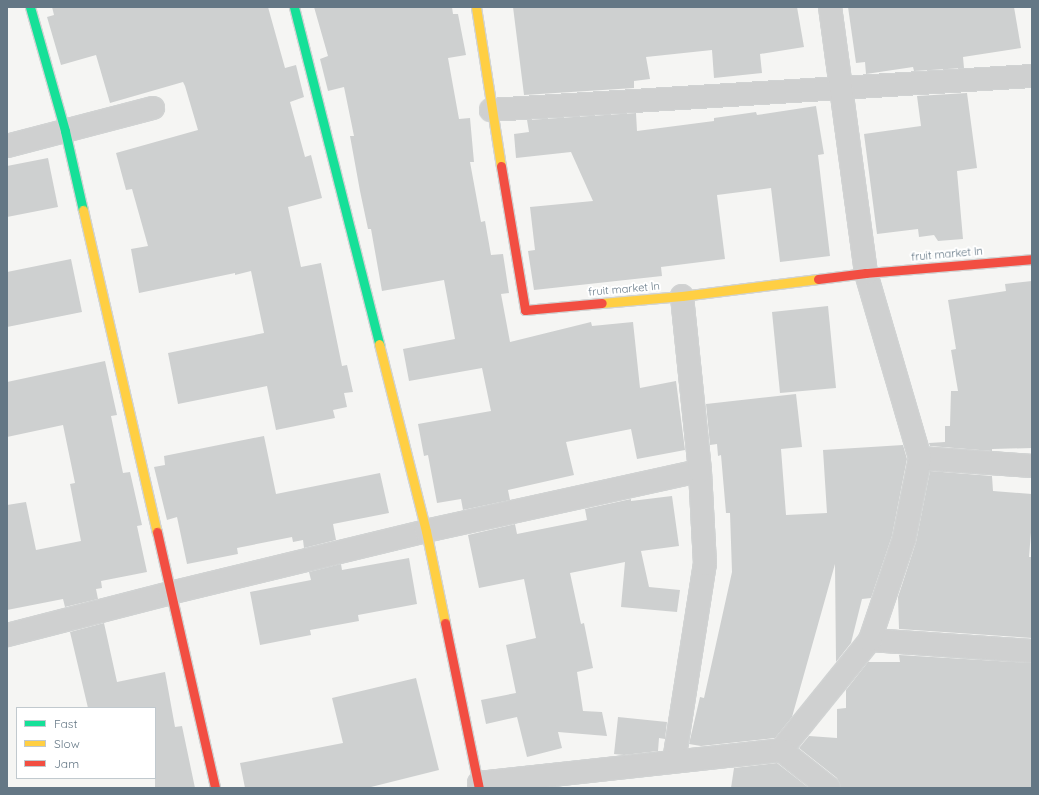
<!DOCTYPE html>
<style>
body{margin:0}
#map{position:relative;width:1039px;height:795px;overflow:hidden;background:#f5f5f3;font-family:Quicksand,sans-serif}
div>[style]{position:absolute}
.building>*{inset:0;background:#ced0d0}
.roads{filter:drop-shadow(1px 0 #d1d3d3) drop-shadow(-1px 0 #d1d3d3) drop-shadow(0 1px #d1d3d3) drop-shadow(0 -1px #d1d3d3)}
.street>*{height:22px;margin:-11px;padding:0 11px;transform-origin:11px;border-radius:11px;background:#cfd0d0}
.fast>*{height:9px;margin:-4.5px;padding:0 4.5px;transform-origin:4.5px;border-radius:4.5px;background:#16e098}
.slow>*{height:9px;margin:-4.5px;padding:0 4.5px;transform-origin:4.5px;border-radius:4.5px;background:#ffcf43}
.jam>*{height:9px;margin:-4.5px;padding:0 4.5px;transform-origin:4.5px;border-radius:4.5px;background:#f24e42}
span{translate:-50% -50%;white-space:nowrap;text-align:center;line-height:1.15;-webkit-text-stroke:4px #fff;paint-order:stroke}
.street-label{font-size:11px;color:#647785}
.frame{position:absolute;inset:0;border:8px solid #647785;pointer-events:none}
.legend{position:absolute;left:16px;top:707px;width:140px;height:72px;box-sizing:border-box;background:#fff;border:1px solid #c1c9ce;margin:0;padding:5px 7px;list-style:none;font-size:12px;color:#647785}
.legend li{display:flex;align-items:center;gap:8px;height:20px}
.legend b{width:20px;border:1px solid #c1c9ce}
</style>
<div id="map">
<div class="building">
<div style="clip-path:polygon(52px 7px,268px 7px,285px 68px,296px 65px,304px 97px,290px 102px,305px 157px,311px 155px,322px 198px,288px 207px,301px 267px,321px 263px,342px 366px,347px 365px,353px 392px,344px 393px,347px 407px,333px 410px,335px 418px,276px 430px,267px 386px,178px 404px,168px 353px,264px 333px,251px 271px,235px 275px,235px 273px,139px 293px,131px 249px,148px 246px,132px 189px,126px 190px,116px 153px,198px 130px,185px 86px,183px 82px,110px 103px,96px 55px,61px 65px,47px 17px,54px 15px)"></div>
<div style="clip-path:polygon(314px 7px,452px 7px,453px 14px,458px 14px,466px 55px,448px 58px,459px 119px,470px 118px,474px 162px,470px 162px,481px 222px,485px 221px,491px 255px,503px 254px,509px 293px,501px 294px,510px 342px,591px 322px,592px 326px,633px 322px,640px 388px,676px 381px,685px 450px,637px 459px,631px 429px,566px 442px,574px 475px,508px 490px,510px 500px,463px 510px,461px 499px,437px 503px,428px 455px,424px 456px,418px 424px,491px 411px,482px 368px,409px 381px,403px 349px,455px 339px,444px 280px,382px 291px,371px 229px,368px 229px,360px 191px,350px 136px,354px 136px,344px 87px,328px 91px,320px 59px,328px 56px)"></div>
<div style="clip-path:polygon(513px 7px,797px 7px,804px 47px,760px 54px,762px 73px,714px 78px,712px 50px,646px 57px,650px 79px,634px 81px,634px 88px,524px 95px)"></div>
<div style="clip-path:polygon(848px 7px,1014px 7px,1021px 48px,963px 57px,964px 68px,914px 71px,913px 67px,866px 74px,865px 62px,856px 63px)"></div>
<div style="clip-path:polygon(967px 93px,977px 168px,957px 171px,963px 239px,938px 241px,934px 235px,919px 237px,918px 229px,877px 234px,864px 134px,921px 126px,917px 96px)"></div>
<div style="clip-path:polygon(816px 106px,824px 154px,818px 155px,830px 256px,780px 262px,771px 188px,717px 195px,725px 259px,661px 267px,662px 276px,534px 290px,528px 251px,535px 250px,530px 207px,593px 201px,571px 152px,516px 158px,514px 134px,529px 132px,527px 120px,636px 113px,637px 131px,714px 121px,714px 118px,756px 112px,757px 115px)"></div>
<div style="clip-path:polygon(48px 158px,58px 207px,7px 217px,7px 166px)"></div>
<div style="clip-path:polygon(71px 259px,82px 312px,7px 327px,7px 272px)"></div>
<div style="clip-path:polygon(1032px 281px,1032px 448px,992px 449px,992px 451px,930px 446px,929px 443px,945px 442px,945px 426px,950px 426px,951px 391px,958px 391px,951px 350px,956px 349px,948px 300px,1006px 291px,1005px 284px)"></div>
<div style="clip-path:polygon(828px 306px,836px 388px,780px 393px,772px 312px)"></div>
<div style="clip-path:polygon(105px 361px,117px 415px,111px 416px,123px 473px,130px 472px,142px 525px,137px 526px,147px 572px,101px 581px,102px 588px,96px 589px,98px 599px,65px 607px,63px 599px,7px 610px,7px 505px,26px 502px,36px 550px,81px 541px,70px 484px,75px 483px,63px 425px,7px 437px,7px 382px)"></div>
<div style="clip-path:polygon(796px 394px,802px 447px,781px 449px,786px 515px,827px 513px,823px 450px,903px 445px,907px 459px,892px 536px,871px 598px,862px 599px,851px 643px,836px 662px,835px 564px,792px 717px,775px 738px,701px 746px,689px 744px,700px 697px,704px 698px,732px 572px,730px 513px,726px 513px,721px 455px,718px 456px,717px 444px,710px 445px,706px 404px)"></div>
<div style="clip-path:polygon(264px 436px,276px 494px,380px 473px,389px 513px,333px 524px,336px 540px,304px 548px,303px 540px,293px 542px,292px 537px,237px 548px,238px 554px,187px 564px,177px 517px,167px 520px,154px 467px,165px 465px,164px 456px)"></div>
<div style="clip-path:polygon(930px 471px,992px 476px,993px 491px,1032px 494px,1032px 520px,1029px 557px,1032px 557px,1032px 638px,899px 629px,898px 597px,916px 542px)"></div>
<div style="clip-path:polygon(672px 496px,679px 546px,641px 551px,649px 587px,680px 590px,677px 612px,621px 607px,625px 562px,570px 573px,581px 624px,584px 623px,593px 668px,577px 672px,583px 711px,602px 712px,607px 736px,558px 732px,562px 748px,527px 757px,517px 717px,486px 724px,481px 700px,516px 693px,506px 645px,536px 638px,524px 579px,479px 588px,468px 535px,515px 524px,517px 534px,587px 520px,585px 509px,631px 499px,631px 501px)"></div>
<div style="clip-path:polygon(409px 558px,417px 604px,358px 615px,359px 621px,310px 630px,311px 635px,260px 645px,250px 592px,311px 580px,309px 572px,341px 564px,342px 570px)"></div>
<div style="clip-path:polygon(104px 623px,117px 682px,165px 672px,175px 727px,182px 726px,195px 788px,155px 788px,155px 708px,88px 708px,70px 632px)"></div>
<div style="clip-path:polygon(899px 655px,1032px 663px,1032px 787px,841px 788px,837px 778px,799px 748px,809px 736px,837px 738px,837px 709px,846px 708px,846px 690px,868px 662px,900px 662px)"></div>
<div style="clip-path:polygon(416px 678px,439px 770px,367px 788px,245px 788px,240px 763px,343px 743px,332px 698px)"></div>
<div style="clip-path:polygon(618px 717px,667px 722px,665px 739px,659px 738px,658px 751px,624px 755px,614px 754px)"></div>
<div style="clip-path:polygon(777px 763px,809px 788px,731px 788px,734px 768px)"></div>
</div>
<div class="roads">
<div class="street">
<div style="left:491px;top:110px;width:542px;rotate:-3.6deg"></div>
<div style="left:7px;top:146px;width:151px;rotate:-14.6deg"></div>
<div style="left:920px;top:458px;width:112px;rotate:4.1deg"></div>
<div style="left:7px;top:635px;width:168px;rotate:-14.4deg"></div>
<div style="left:170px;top:593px;width:263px;rotate:-13.6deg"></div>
<div style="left:426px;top:531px;width:280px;rotate:-12.4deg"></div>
<div style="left:870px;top:640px;width:162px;rotate:3.9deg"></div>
<div style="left:781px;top:750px;width:141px;rotate:-51deg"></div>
<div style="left:870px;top:640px;width:107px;rotate:-71.4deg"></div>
<div style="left:904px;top:539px;width:83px;rotate:-78.8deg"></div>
<div style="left:920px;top:458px;width:193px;rotate:-106.3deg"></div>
<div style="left:866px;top:273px;width:268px;rotate:-97.7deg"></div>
<div style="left:674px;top:761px;width:199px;rotate:-81.1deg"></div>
<div style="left:705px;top:564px;width:93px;rotate:-93.1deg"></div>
<div style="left:700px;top:471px;width:176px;rotate:-95.9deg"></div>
<div style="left:479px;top:783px;width:304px;rotate:-6.2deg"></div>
<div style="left:781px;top:750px;width:61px;rotate:38.4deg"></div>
</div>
<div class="fast">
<div style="left:30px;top:7px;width:129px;rotate:74.2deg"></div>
<div style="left:65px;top:131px;width:81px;rotate:77.2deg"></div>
<div style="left:294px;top:7px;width:348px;rotate:75.8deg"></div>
</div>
<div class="slow">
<div style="left:476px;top:7px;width:161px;rotate:81.1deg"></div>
<div style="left:83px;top:210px;width:330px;rotate:77.1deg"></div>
<div style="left:602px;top:303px;width:80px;rotate:-5deg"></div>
<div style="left:682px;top:296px;width:137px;rotate:-7.1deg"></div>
<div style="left:379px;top:344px;width:193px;rotate:75.9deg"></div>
<div style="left:426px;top:531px;width:94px;rotate:78.3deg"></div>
</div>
<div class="jam">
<div style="left:501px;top:166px;width:146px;rotate:80.5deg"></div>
<div style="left:525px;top:310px;width:77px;rotate:-5.2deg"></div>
<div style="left:818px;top:279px;width:48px;rotate:-7.1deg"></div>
<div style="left:866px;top:273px;width:167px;rotate:-4.8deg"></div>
<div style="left:157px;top:532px;width:262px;rotate:77.2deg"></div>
<div style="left:445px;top:623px;width:168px;rotate:78.4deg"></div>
</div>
</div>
<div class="street-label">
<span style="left:947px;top:254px;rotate:-5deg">fruit market ln</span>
<span style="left:624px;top:289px;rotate:-5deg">fruit market ln</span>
</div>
<div class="frame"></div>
<ul class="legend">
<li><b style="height:5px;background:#16e098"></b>Fast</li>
<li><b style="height:5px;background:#ffcf43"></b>Slow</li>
<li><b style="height:5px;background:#f24e42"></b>Jam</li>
</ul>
</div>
